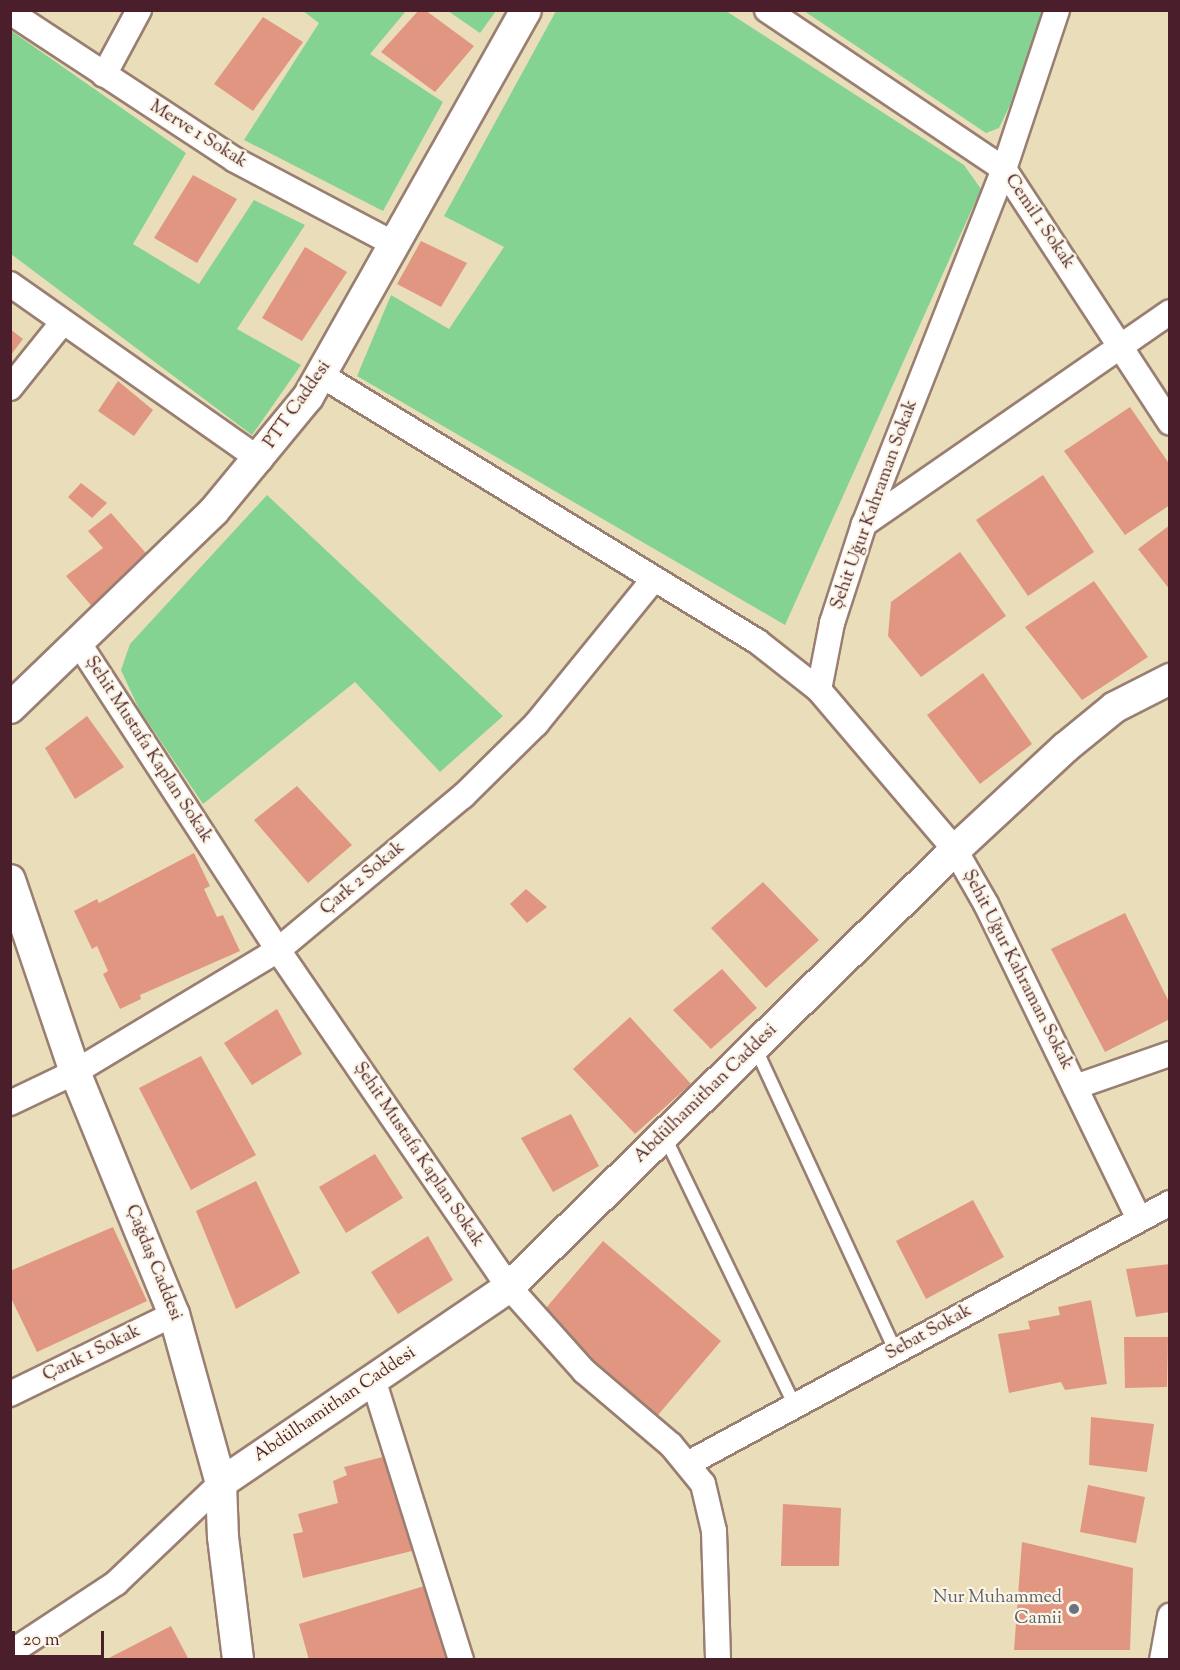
<!DOCTYPE html>
<meta charset="utf-8">
<style>
body{margin:0}
#map{position:relative;width:1180px;height:1670px;overflow:hidden;background:#e9deb9;font-family:"Sorts Mill Goudy",serif}
div>[style]{position:absolute}
.green>*{inset:0;background:#85d392}
.building>*{inset:0;background:#e19682}
.roads{filter:drop-shadow(2px 0 #9a7e72) drop-shadow(-2px 0 #9a7e72) drop-shadow(0 2px #9a7e72) drop-shadow(0 -2px #9a7e72)}
.service>*{height:12px;margin:-6px;padding:0 6px;transform-origin:6px;border-radius:6px;background:#fff}
.minor>*{height:24px;margin:-12px;padding:0 12px;transform-origin:12px;border-radius:12px;background:#fff}
.tertiary>*{height:30px;margin:-15px;padding:0 15px;transform-origin:15px;border-radius:15px;background:#fff}
.dots>*{width:16px;height:16px;translate:-50% -50%;box-sizing:border-box;border:3px solid #fcf5e5;border-radius:50%}
span{translate:-50% -50%;white-space:nowrap;text-align:center;line-height:1.15;-webkit-text-stroke:4.5px #fcf5e5;paint-order:stroke}
.street-label{font-size:18px;color:#4a1f2b}
.worship-label{font-size:18px;color:#5b616d}
.right{translate:-100% -50%;text-align:right}
.frame{position:absolute;inset:0;border:12px solid #4a1f2b;pointer-events:none}
.scale{position:absolute;left:12px;top:1631px;width:92px;height:27px;box-sizing:border-box;border:3px solid #4a1f2b;border-top:0;padding-left:8px;font-size:18px;line-height:21px;white-space:nowrap;color:#4a1f2b;-webkit-text-stroke:4px #fcf5e5;paint-order:stroke}
</style>
<div id="map">
<div class="green">
<div style="clip-path:polygon(303px 11px,406px 11px,370px 54px,443px 102px,383px 211px,244px 140px,319px 23px)"></div>
<div style="clip-path:polygon(448px 11px,496px 11px,480px 33px)"></div>
<div style="clip-path:polygon(556px 11px,726px 11px,964px 165px,981px 189px,785px 625px,357px 376px,391px 295px,449px 329px,504px 247px,444px 216px)"></div>
<div style="clip-path:polygon(804px 11px,1042px 11px,1010px 105px,999px 128px,986px 133px)"></div>
<div style="clip-path:polygon(10px 30px,186px 153px,133px 244px,199px 284px,254px 200px,305px 225px,237px 329px,301px 365px,252px 435px,11px 254px)"></div>
<div style="clip-path:polygon(267px 495px,503px 716px,440px 772px,355px 682px,203px 804px,139px 709px,121px 670px,130px 644px)"></div>
</div>
<div class="building">
<div style="clip-path:polygon(419px 10px,425px 10px,474px 46px,435px 92px,381px 52px)"></div>
<div style="clip-path:polygon(263px 17px,303px 42px,253px 111px,214px 84px)"></div>
<div style="clip-path:polygon(193px 175px,237px 199px,197px 263px,154px 238px)"></div>
<div style="clip-path:polygon(421px 241px,467px 263px,441px 307px,397px 284px)"></div>
<div style="clip-path:polygon(305px 247px,347px 272px,302px 341px,262px 318px)"></div>
<div style="clip-path:polygon(10px 329px,23px 339px,10px 356px)"></div>
<div style="clip-path:polygon(118px 381px,153px 410px,134px 436px,98px 411px)"></div>
<div style="clip-path:polygon(1130px 407px,1170px 465px,1170px 505px,1125px 535px,1064px 451px)"></div>
<div style="clip-path:polygon(1043px 475px,1094px 552px,1028px 596px,976px 520px)"></div>
<div style="clip-path:polygon(81px 483px,107px 503px,92px 518px,68px 497px)"></div>
<div style="clip-path:polygon(111px 513px,151px 559px,95px 610px,66px 576px,103px 548px,88px 531px)"></div>
<div style="clip-path:polygon(1170px 525px,1170px 590px,1138px 549px)"></div>
<div style="clip-path:polygon(960px 552px,1006px 616px,921px 677px,888px 636px,891px 602px)"></div>
<div style="clip-path:polygon(1094px 581px,1148px 657px,1082px 700px,1025px 627px)"></div>
<div style="clip-path:polygon(983px 673px,1032px 744px,980px 784px,927px 715px)"></div>
<div style="clip-path:polygon(87px 716px,124px 767px,75px 799px,45px 748px)"></div>
<div style="clip-path:polygon(297px 786px,352px 845px,308px 883px,254px 820px)"></div>
<div style="clip-path:polygon(194px 853px,210px 886px,204px 889px,217px 917px,223px 915px,240px 951px,140px 995px,141px 999px,120px 1009px,103px 974px,108px 971px,97px 946px,92px 949px,74px 911px,97px 899px,99px 903px)"></div>
<div style="clip-path:polygon(763px 882px,819px 940px,766px 988px,711px 928px)"></div>
<div style="clip-path:polygon(526px 889px,547px 907px,527px 923px,510px 904px)"></div>
<div style="clip-path:polygon(1125px 913px,1170px 1004px,1170px 1019px,1105px 1052px,1051px 949px)"></div>
<div style="clip-path:polygon(722px 969px,757px 1008px,711px 1049px,673px 1010px)"></div>
<div style="clip-path:polygon(277px 1009px,302px 1054px,252px 1085px,224px 1043px)"></div>
<div style="clip-path:polygon(630px 1017px,691px 1084px,635px 1134px,573px 1069px)"></div>
<div style="clip-path:polygon(201px 1056px,256px 1155px,191px 1190px,139px 1088px)"></div>
<div style="clip-path:polygon(571px 1114px,599px 1166px,553px 1192px,521px 1138px)"></div>
<div style="clip-path:polygon(375px 1154px,403px 1198px,346px 1233px,319px 1187px)"></div>
<div style="clip-path:polygon(256px 1181px,300px 1273px,236px 1309px,196px 1211px)"></div>
<div style="clip-path:polygon(973px 1200px,1004px 1257px,926px 1299px,896px 1241px)"></div>
<div style="clip-path:polygon(113px 1227px,147px 1301px,37px 1352px,10px 1296px,10px 1271px)"></div>
<div style="clip-path:polygon(428px 1236px,453px 1280px,398px 1314px,371px 1272px)"></div>
<div style="clip-path:polygon(603px 1241px,721px 1341px,658px 1415px,540px 1315px)"></div>
<div style="clip-path:polygon(1170px 1264px,1170px 1312px,1136px 1317px,1126px 1269px)"></div>
<div style="clip-path:polygon(1091px 1300px,1107px 1384px,1065px 1390px,1061px 1382px,1009px 1393px,998px 1334px,1030px 1329px,1028px 1321px,1060px 1315px,1058px 1307px)"></div>
<div style="clip-path:polygon(1124px 1337px,1168px 1337px,1167px 1387px,1125px 1388px)"></div>
<div style="clip-path:polygon(1091px 1417px,1154px 1424px,1147px 1472px,1089px 1465px)"></div>
<div style="clip-path:polygon(394px 1454px,420px 1549px,303px 1578px,293px 1534px,303px 1532px,298px 1514px,338px 1503px,333px 1481px,347px 1475px,344px 1467px)"></div>
<div style="clip-path:polygon(1088px 1485px,1145px 1497px,1136px 1543px,1080px 1532px)"></div>
<div style="clip-path:polygon(783px 1504px,841px 1508px,839px 1566px,781px 1566px)"></div>
<div style="clip-path:polygon(1022px 1542px,1133px 1568px,1130px 1650px,1014px 1650px)"></div>
<div style="clip-path:polygon(431px 1584px,452px 1660px,309px 1660px,299px 1624px)"></div>
<div style="clip-path:polygon(171px 1626px,189px 1660px,105px 1660px)"></div>
</div>
<div class="roads">
<div class="service">
<div style="left:755px;top:1047px;width:336px;rotate:65.2deg"></div>
<div style="left:664px;top:1135px;width:301px;rotate:64.2deg"></div>
</div>
<div class="minor">
<div style="left:767px;top:10px;width:285px;rotate:33.9deg"></div>
<div style="left:1004px;top:169px;width:303px;rotate:56.8deg"></div>
<div style="left:1057px;top:10px;width:168px;rotate:108.4deg"></div>
<div style="left:1004px;top:169px;width:382px;rotate:111.5deg"></div>
<div style="left:864px;top:524px;width:104px;rotate:107.9deg"></div>
<div style="left:832px;top:623px;width:68px;rotate:101deg"></div>
<div style="left:819px;top:690px;width:210px;rotate:49.6deg"></div>
<div style="left:955px;top:850px;width:62px;rotate:60.1deg"></div>
<div style="left:986px;top:904px;width:348px;rotate:64.1deg"></div>
<div style="left:10px;top:12px;width:269px;rotate:33.3deg"></div>
<div style="left:235px;top:160px;width:180px;rotate:27.8deg"></div>
<div style="left:104px;top:75px;width:74px;rotate:-61.7deg"></div>
<div style="left:10px;top:284px;width:306px;rotate:35.1deg"></div>
<div style="left:321px;top:375px;width:512px;rotate:31.42deg"></div>
<div style="left:758px;top:642px;width:78px;rotate:38.2deg"></div>
<div style="left:10px;top:388px;width:83px;rotate:-51.3deg"></div>
<div style="left:864px;top:524px;width:372px;rotate:-34.7deg"></div>
<div style="left:78px;top:642px;width:367px;rotate:57deg"></div>
<div style="left:278px;top:950px;width:409px;rotate:55.6deg"></div>
<div style="left:509px;top:1287px;width:113px;rotate:48.2deg"></div>
<div style="left:584px;top:1371px;width:114px;rotate:40.4deg"></div>
<div style="left:671px;top:1445px;width:50px;rotate:50.6deg"></div>
<div style="left:703px;top:1484px;width:48px;rotate:76.8deg"></div>
<div style="left:714px;top:1531px;width:129px;rotate:88.2deg"></div>
<div style="left:1075px;top:1087px;width:101px;rotate:-19.2deg"></div>
<div style="left:10px;top:1103px;width:72px;rotate:-25.5deg"></div>
<div style="left:75px;top:1072px;width:237px;rotate:-31deg"></div>
<div style="left:278px;top:950px;width:241px;rotate:-39.8deg"></div>
<div style="left:463px;top:796px;width:103px;rotate:-44.6deg"></div>
<div style="left:536px;top:724px;width:187px;rotate:-50.9deg"></div>
<div style="left:373px;top:1379px;width:294px;rotate:72.6deg"></div>
<div style="left:10px;top:1394px;width:182px;rotate:-26deg"></div>
<div style="left:689px;top:1463px;width:547px;rotate:-28.39deg"></div>
<div style="left:10px;top:1653px;width:127px;rotate:-33.4deg"></div>
<div style="left:116px;top:1583px;width:145px;rotate:-43.6deg"></div>
<div style="left:1162px;top:1660px;width:45px;rotate:-79.7deg"></div>
</div>
<div class="tertiary">
<div style="left:10px;top:708px;width:284px;rotate:-44deg"></div>
<div style="left:214px;top:511px;width:148px;rotate:-50.5deg"></div>
<div style="left:308px;top:397px;width:444px;rotate:-60.6deg"></div>
<div style="left:10px;top:880px;width:203px;rotate:71.3deg"></div>
<div style="left:75px;top:1072px;width:261px;rotate:67.8deg"></div>
<div style="left:174px;top:1314px;width:175px;rotate:74.5deg"></div>
<div style="left:221px;top:1483px;width:54px;rotate:87.9deg"></div>
<div style="left:223px;top:1537px;width:124px;rotate:83deg"></div>
<div style="left:221px;top:1483px;width:348px;rotate:-34.2deg"></div>
<div style="left:509px;top:1287px;width:624px;rotate:-44.42deg"></div>
<div style="left:955px;top:850px;width:151px;rotate:-42.9deg"></div>
<div style="left:1066px;top:747px;width:63px;rotate:-39.2deg"></div>
<div style="left:1115px;top:707px;width:62px;rotate:-27deg"></div>
</div>
</div>
<div class="dots">
<div style="left:1074px;top:1609px;background:#6b7280"></div>
</div>
<div class="street-label">
<span style="left:198px;top:135px;rotate:32deg">Merve 1 Sokak</span>
<span style="left:1039px;top:222px;rotate:56deg">Cemil 1 Sokak</span>
<span style="left:298px;top:405px;rotate:-55deg">PTT Caddesi</span>
<span style="left:875px;top:505px;rotate:-70deg">Şehit Uğur Kahraman Sokak</span>
<span style="left:148px;top:750px;rotate:57deg">Şehit Mustafa Kaplan Sokak</span>
<span style="left:363px;top:879px;rotate:-40deg">Çark 2 Sokak</span>
<span style="left:1017px;top:970px;rotate:63deg">Şehit Uğur Kahraman Sokak</span>
<span style="left:706px;top:1094px;rotate:-44deg">Abdülhamithan Caddesi</span>
<span style="left:418px;top:1155px;rotate:56deg">Şehit Mustafa Kaplan Sokak</span>
<span style="left:153px;top:1263px;rotate:68deg">Çağdaş Caddesi</span>
<span style="left:929px;top:1333px;rotate:-29deg">Sebat Sokak</span>
<span style="left:92px;top:1354px;rotate:-26deg">Çarık 1 Sokak</span>
<span style="left:335px;top:1405px;rotate:-34deg">Abdülhamithan Caddesi</span>
</div>
<div class="worship-label">
<span class="right" style="left:1062px;top:1609px">Nur Muhammed<br>Camii</span>
</div>
<div class="frame"></div>
<div class="scale">20 m</div>
</div>
